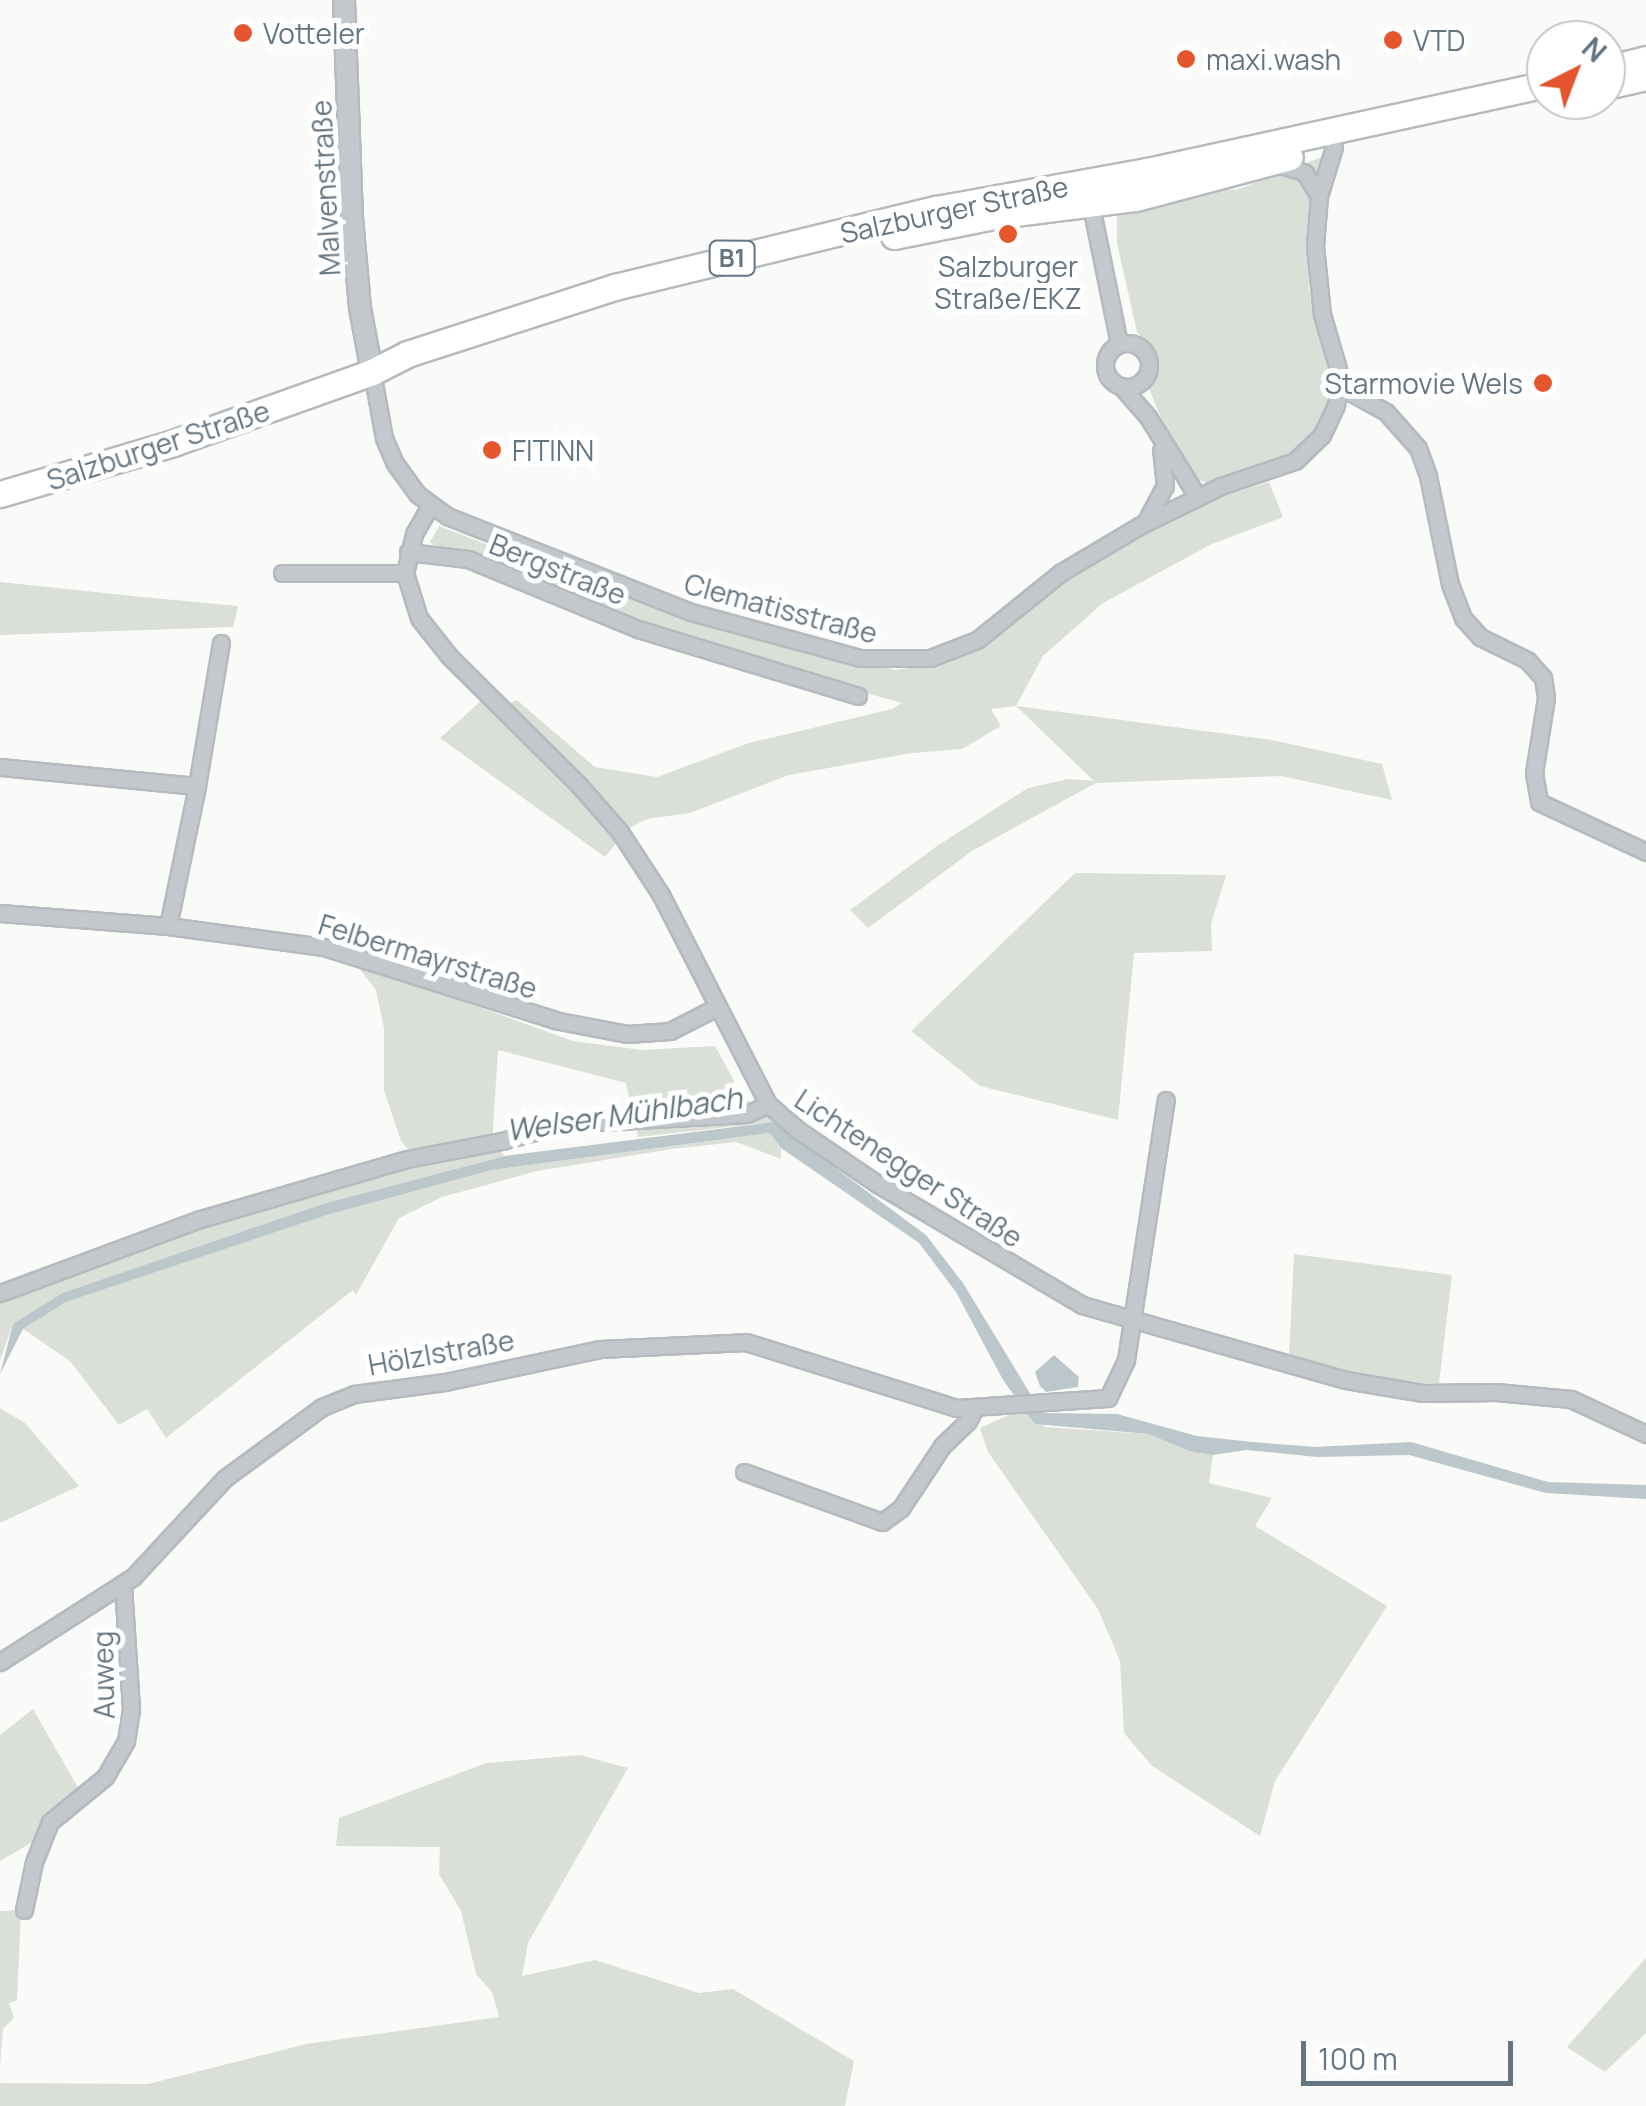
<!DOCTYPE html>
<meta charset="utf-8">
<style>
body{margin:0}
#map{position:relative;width:1646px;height:2106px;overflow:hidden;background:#fafaf8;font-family:Manrope,sans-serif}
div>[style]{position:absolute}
.green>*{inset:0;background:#dadfd7}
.water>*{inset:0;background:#bbc7cb}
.roads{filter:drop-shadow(2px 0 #b5babe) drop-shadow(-2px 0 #b5babe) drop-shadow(0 2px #b5babe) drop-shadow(0 -2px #b5babe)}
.minor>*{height:15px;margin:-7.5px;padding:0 7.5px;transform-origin:7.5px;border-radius:7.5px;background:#c3c8cc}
.minor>.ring{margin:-7.5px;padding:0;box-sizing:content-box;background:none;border:15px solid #c3c8cc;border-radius:50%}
.tertiary>*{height:20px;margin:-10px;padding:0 10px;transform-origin:10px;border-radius:10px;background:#c3c8cc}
.primary>*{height:25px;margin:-12.5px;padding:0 12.5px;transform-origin:12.5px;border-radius:12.5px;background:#fff}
.dots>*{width:28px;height:28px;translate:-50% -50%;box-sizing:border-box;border:5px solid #fff;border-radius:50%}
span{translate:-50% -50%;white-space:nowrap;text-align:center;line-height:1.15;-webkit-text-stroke:10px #fff;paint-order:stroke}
.shield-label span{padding:2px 8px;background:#fff;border:2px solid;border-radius:8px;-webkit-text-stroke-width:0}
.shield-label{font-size:25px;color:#657683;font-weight:700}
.poi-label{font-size:28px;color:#657683}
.left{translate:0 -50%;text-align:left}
.right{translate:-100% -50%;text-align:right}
.street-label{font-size:28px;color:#657683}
.water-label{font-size:30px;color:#60757c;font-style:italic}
.north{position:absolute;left:1526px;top:20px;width:100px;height:100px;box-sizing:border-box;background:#fff;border:2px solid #c1c8cd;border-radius:50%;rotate:42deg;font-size:28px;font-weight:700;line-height:40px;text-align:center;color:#657683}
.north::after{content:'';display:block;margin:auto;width:35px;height:45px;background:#e4572e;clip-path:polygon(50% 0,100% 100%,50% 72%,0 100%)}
.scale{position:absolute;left:1301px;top:2041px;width:212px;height:45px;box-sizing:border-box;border:5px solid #657683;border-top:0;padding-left:12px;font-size:30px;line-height:35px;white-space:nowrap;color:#657683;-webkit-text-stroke:8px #fff;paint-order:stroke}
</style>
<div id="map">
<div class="green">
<div style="clip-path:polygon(1322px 157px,1307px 227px,1309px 290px,1332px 376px,1327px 413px,1303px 448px,1275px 464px,1208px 483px,1191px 477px,1178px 459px,1148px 386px,1157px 375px,1157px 357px,1137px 332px,1117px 243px,1117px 213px,1219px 188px,1236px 190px)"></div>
<div style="clip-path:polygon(1269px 482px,1283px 517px,1212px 544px,1103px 603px,1043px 656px,1016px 706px,1272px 740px,1382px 764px,1392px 800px,1281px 776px,1096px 783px,972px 851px,868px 928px,850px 910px,937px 846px,1028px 788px,1068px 779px,1094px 781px,1016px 706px,991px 709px,1001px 726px,962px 749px,912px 753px,789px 775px,690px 813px,647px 819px,625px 830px,505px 705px,517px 700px,595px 767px,657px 777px,749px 743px,892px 709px,902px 703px,712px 650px,601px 611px,481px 556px,440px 550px,430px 542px,439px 526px,614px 594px,737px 635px,896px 670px,941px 663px,974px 651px,1095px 560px,1202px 503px)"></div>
<div style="clip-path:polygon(0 582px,142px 597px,238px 606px,233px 627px,0 635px)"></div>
<div style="clip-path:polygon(481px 701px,596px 813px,617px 842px,605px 857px,440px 738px)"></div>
<div style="clip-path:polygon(1075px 873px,1226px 875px,1211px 924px,1212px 951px,1134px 953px,1118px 1120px,980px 1086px,911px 1031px)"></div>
<div style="clip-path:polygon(354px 962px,573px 1041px,642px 1050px,715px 1046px,743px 1097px,773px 1122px,638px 1137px,626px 1083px,498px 1050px,492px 1143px,505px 1156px,326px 1203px,62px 1293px,13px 1324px,0 1360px,0 1300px,185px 1230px,418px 1161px,401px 1141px,384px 1090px,384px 1028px,376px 990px)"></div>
<div style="clip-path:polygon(770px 1133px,781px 1148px,781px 1159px,736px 1142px,672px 1149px,537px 1171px,442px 1197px,399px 1218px,356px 1295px,353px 1290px,166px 1438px,147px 1409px,119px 1425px,70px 1361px,23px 1329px,66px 1302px,327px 1215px,492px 1170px)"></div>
<div style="clip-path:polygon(1294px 1254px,1452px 1275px,1439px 1383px,1390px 1386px,1289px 1355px)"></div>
<div style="clip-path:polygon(0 1408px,25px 1423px,79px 1486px,0 1523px)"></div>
<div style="clip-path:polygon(1024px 1408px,1045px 1427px,1148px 1434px,1192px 1452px,1213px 1455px,1209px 1483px,1272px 1498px,1255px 1526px,1387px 1606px,1275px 1781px,1260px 1836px,1152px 1766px,1124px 1733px,1120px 1661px,1098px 1609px,988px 1452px,980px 1428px)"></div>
<div style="clip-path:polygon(33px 1709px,80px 1791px,44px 1818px,34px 1841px,0 1861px,0 1735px)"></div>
<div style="clip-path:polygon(580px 1755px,628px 1768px,528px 1943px,522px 1976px,595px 1960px,699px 1993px,733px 1989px,854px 2061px,845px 2106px,0 2106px,0 2083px,148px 2084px,306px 2044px,499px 2017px,492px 1992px,476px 1974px,461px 1911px,439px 1874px,440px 1847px,336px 1846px,339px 1818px,486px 1763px)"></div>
<div style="clip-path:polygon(21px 1910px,17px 2000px,9px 2003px,14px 2018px,3px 2029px,0 2066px,0 1911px)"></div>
<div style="clip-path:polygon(1646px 1958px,1646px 2033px,1605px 2072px,1567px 2047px)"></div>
</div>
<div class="water">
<div style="clip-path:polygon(773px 1122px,926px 1235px,963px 1283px,1042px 1413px,1117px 1414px,1197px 1436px,1252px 1442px,1316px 1447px,1411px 1442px,1548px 1482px,1646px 1485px,1646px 1499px,1546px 1493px,1409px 1455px,1317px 1457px,1246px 1450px,1213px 1455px,1192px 1452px,1148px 1434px,1035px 1424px,1003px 1380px,956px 1292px,919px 1243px,781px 1148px,770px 1133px,492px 1170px,327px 1215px,66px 1302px,23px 1329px,0 1374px,13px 1324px,62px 1293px,326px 1203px,505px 1156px)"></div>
<div style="clip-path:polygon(1054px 1355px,1079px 1377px,1078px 1387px,1046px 1392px,1040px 1386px,1035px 1372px)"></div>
</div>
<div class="roads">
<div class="minor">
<div style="left:1278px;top:164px;width:28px;rotate:18deg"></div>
<div style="left:1305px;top:173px;width:27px;rotate:59deg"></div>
<div style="left:1089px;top:196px;width:151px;rotate:78.5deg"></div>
<div class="ring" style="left:1105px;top:343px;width:29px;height:29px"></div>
<div style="left:372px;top:372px;width:67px;rotate:79.7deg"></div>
<div style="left:384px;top:438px;width:26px;rotate:67deg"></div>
<div style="left:394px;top:462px;width:39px;rotate:54deg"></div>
<div style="left:417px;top:494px;width:37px;rotate:36deg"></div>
<div style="left:447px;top:516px;width:262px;rotate:21.5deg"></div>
<div style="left:691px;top:612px;width:175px;rotate:15.2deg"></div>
<div style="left:860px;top:658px;width:70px"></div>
<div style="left:930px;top:658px;width:50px;rotate:-21deg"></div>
<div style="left:977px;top:640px;width:107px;rotate:-38.9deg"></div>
<div style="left:1060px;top:573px;width:92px;rotate:-30.7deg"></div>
<div style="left:1139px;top:526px;width:91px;rotate:-26deg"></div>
<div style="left:1221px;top:486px;width:78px;rotate:-18.7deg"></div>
<div style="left:1295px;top:461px;width:37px;rotate:-44deg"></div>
<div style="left:1322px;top:435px;width:33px;rotate:-65deg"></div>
<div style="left:1336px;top:405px;width:26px;rotate:-79deg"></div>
<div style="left:1341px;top:379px;width:68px;rotate:-106.3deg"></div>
<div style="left:1322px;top:314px;width:68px;rotate:-95.9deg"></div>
<div style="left:1315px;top:246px;width:50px;rotate:-85.4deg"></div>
<div style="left:1319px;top:196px;width:51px;rotate:-73deg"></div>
<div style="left:1121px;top:386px;width:41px;rotate:48.9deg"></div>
<div style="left:1148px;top:417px;width:93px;rotate:58.2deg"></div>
<div style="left:1341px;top:387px;width:51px;rotate:29.1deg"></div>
<div style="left:1386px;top:412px;width:48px;rotate:48.4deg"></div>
<div style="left:1418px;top:448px;width:30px;rotate:70deg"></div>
<div style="left:1428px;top:476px;width:110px;rotate:78.5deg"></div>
<div style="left:1450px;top:584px;width:36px;rotate:69deg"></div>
<div style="left:1463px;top:618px;width:25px;rotate:48deg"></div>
<div style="left:1480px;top:637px;width:52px;rotate:26.1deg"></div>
<div style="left:1527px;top:660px;width:24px;rotate:48deg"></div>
<div style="left:1543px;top:678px;width:20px;rotate:81deg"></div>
<div style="left:1546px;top:698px;width:76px;rotate:99.1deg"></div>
<div style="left:1534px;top:773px;width:29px;rotate:80deg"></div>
<div style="left:1539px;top:802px;width:118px;rotate:25deg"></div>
<div style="left:430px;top:506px;width:32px;rotate:120deg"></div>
<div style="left:414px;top:534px;width:40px;rotate:103deg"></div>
<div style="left:405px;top:573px;width:47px;rotate:72.7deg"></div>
<div style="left:419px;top:618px;width:48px;rotate:51.7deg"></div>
<div style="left:449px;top:656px;width:182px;rotate:44.8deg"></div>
<div style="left:578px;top:784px;width:64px;rotate:48.8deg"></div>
<div style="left:620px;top:832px;width:75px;rotate:56.9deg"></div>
<div style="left:661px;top:895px;width:235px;rotate:62.9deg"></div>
<div style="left:768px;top:1104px;width:40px;rotate:41deg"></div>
<div style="left:798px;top:1130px;width:94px;rotate:34.2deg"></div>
<div style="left:876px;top:1183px;width:239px;rotate:30.6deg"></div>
<div style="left:1082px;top:1305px;width:274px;rotate:15.9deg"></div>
<div style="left:1346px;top:1380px;width:77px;rotate:9.7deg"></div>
<div style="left:1422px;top:1393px;width:74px;rotate:-0.8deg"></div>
<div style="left:1496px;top:1392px;width:75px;rotate:5.3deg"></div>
<div style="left:1571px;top:1399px;width:83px;rotate:25deg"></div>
<div style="left:1146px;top:521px;width:40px;rotate:-62deg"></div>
<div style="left:1165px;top:486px;width:36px;rotate:-96deg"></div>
<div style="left:408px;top:552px;width:60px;rotate:6.7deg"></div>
<div style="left:468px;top:559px;width:184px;rotate:22.4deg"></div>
<div style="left:638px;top:629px;width:230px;rotate:16.9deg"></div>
<div style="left:282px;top:573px;width:123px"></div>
<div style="left:0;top:767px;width:198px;rotate:5.5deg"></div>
<div style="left:197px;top:786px;width:143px;rotate:101.7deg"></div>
<div style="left:197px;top:786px;width:145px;rotate:-80.5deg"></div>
<div style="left:0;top:913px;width:169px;rotate:4.4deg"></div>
<div style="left:168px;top:926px;width:157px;rotate:7.7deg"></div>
<div style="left:324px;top:947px;width:246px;rotate:17.5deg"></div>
<div style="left:559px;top:1021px;width:69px;rotate:10.8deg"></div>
<div style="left:627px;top:1034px;width:43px;rotate:-4deg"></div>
<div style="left:670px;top:1031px;width:51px;rotate:-27.1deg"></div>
<div style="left:0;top:1293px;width:210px;rotate:-20.3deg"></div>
<div style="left:197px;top:1220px;width:219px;rotate:-16.2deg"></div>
<div style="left:407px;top:1159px;width:97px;rotate:-10.7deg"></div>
<div style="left:502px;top:1141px;width:63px;rotate:-15.6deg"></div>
<div style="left:563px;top:1124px;width:184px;rotate:-3.1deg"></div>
<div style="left:747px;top:1114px;width:23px;rotate:-25deg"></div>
<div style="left:744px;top:1472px;width:147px;rotate:19.9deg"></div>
<div style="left:882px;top:1522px;width:24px;rotate:-36deg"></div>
<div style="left:901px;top:1508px;width:74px;rotate:-56.5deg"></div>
<div style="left:942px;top:1446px;width:36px;rotate:-44deg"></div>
<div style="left:968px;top:1421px;width:13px;rotate:-63deg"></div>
<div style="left:0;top:1662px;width:158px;rotate:-32.6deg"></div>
<div style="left:133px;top:1577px;width:135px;rotate:-47.1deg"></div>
<div style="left:225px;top:1478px;width:120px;rotate:-36.2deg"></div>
<div style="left:322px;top:1407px;width:35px;rotate:-22deg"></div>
<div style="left:354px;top:1394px;width:92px;rotate:-7.5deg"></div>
<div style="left:445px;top:1382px;width:158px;rotate:-12deg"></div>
<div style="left:600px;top:1349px;width:146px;rotate:-2.7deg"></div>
<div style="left:746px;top:1342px;width:221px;rotate:17.4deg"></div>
<div style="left:957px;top:1408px;width:151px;rotate:-3.8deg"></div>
<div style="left:1108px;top:1398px;width:42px;rotate:-64.7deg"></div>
<div style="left:1126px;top:1360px;width:263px;rotate:-81.3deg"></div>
<div style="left:24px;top:1910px;width:49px;rotate:-78.2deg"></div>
<div style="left:34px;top:1862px;width:43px;rotate:-68.2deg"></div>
<div style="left:50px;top:1822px;width:71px;rotate:-39.3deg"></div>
<div style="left:105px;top:1777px;width:42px;rotate:-59.7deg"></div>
<div style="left:126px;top:1741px;width:32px;rotate:-81deg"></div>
<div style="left:131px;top:1709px;width:125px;rotate:-93.7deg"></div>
</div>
<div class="tertiary">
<div style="left:344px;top:0;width:218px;rotate:87.9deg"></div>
<div style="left:352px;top:218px;width:90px;rotate:84.9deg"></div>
<div style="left:360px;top:308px;width:65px;rotate:79.4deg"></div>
</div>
<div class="primary">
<div style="left:1606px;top:69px;width:41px;rotate:-14deg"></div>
<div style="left:1606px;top:86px;width:41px;rotate:-12.7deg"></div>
<div style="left:894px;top:236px;width:107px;rotate:-11.3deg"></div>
<div style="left:999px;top:215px;width:138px;rotate:-7.1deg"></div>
<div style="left:1136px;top:198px;width:159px;rotate:-14.9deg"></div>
<div style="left:0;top:494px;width:180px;rotate:-16.4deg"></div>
<div style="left:173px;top:443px;width:211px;rotate:-19.6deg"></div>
<div style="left:372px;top:372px;width:39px;rotate:-27deg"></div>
<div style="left:407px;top:354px;width:219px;rotate:-17.9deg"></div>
<div style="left:615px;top:287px;width:330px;rotate:-13.7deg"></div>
<div style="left:936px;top:209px;width:214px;rotate:-10.2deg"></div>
<div style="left:1147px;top:171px;width:408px;rotate:-12.3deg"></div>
</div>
</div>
<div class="dots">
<div style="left:243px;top:33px;background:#e4572e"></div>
<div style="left:1393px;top:40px;background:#e4572e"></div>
<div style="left:1186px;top:59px;background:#e4572e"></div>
<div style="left:1008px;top:234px;background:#e4572e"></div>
<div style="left:1543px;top:383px;background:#e4572e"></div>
<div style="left:492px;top:450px;background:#e4572e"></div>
</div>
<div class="shield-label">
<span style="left:732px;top:258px">B1</span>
</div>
<div class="poi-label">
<span class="left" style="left:263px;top:33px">Votteler</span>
<span class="left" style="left:1413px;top:40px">VTD</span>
<span class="left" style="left:1206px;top:59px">maxi.wash</span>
<span style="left:1008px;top:282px">Salzburger<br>Straße/EKZ</span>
<span class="right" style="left:1523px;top:383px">Starmovie Wels</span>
<span class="left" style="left:512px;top:450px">FITINN</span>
</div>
<div class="street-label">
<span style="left:325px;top:188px;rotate:-93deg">Malvenstraße</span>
<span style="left:954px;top:209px;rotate:-12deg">Salzburger Straße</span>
<span style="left:158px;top:445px;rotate:-18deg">Salzburger Straße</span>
<span style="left:558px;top:569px;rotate:22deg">Bergstraße</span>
<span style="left:781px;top:608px;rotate:15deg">Clematisstraße</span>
<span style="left:428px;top:956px;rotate:17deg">Felbermayrstraße</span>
<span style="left:909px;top:1168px;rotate:33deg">Lichtenegger Straße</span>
<span style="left:441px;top:1352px;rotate:-10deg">Hölzlstraße</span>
<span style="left:103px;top:1675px;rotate:-91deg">Auweg</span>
</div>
<div class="water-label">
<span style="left:624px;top:1114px;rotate:-8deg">Welser Mühlbach</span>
</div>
<div class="north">N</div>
<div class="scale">100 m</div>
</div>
